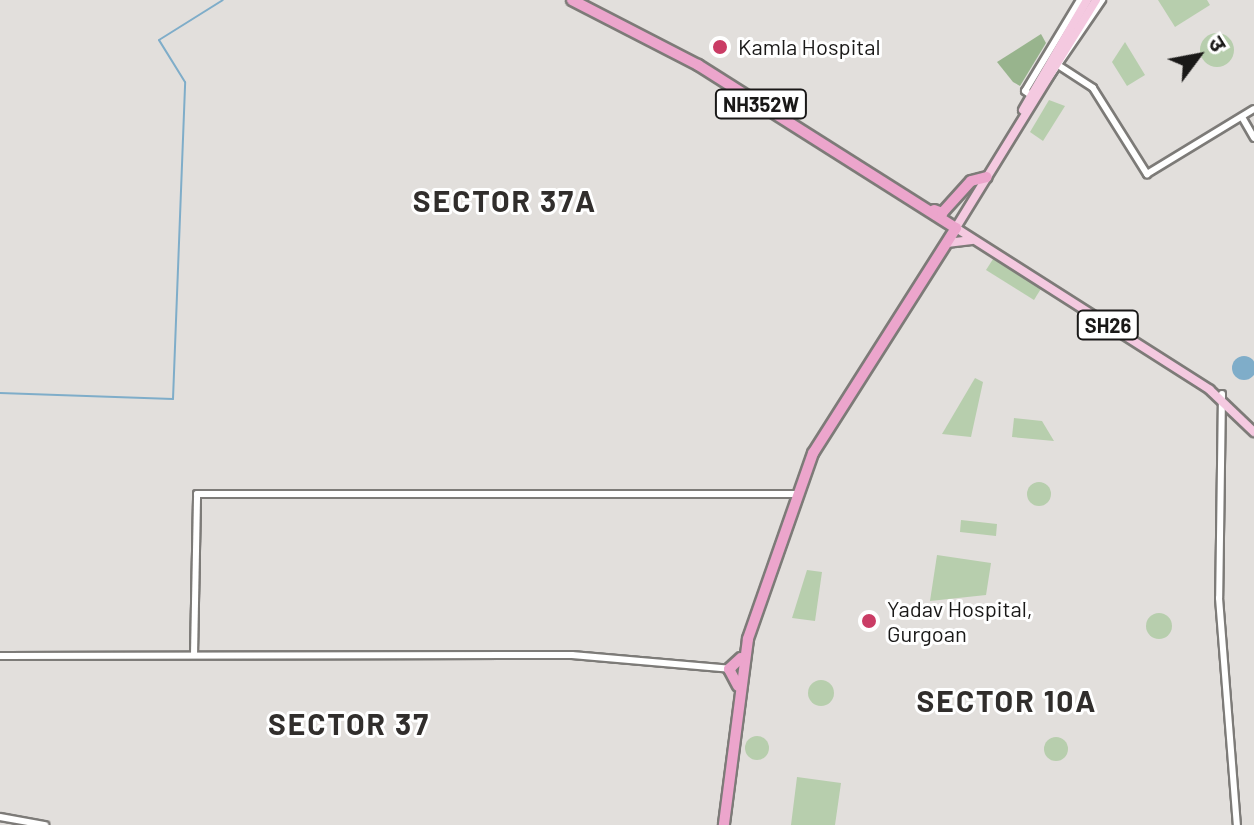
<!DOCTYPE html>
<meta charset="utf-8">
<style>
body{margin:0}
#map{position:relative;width:1254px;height:825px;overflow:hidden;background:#e2dfdc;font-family:Barlow,"Noto Sans Devanagari",sans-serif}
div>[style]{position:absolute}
.green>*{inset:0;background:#b7cead}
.round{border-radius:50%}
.forest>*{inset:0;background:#98b48d}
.water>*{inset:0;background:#7fadc9}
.stream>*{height:2px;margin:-1px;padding:0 1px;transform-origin:1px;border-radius:1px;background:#7fadc9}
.roads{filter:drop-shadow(2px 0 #7d7b78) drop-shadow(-2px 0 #7d7b78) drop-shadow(0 2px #7d7b78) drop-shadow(0 -2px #7d7b78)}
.minor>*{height:6px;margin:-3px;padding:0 3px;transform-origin:3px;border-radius:3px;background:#fff}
.major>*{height:8px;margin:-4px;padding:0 4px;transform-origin:4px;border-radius:4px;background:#f4c9e0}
.highway>*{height:10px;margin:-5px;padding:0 5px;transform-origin:5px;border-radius:5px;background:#eca5cc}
.dots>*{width:22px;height:22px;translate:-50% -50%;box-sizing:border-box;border:4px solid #fff;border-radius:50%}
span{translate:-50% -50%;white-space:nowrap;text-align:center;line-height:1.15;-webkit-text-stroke:6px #fff;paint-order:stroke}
.shield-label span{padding:2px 6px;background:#fff;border:2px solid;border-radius:6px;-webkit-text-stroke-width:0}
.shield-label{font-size:20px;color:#1a1918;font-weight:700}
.poi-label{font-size:22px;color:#1a1918}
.left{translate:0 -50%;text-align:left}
.district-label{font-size:30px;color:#312e2c;font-weight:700;letter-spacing:2px}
.north{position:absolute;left:1158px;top:16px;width:80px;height:80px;-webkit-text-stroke:6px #fff;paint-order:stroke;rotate:58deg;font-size:22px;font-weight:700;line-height:32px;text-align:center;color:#1a1918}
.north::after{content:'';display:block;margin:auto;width:28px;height:36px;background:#1a1918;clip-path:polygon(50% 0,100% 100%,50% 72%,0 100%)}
</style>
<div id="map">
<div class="green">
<div style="clip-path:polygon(1158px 0,1207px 0,1210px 5px,1175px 27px)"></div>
<div class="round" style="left:1200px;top:33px;width:34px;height:34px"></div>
<div style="clip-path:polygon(1125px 42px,1145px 75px,1127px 86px,1112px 62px)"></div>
<div style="clip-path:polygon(1049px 100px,1065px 106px,1043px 141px,1030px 132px)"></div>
<div style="clip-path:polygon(995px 256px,1042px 287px,1034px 300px,986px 270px)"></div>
<div style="clip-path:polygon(975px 378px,983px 382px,971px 437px,942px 434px)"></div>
<div style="clip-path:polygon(1014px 418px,1042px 421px,1054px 441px,1012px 437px)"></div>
<div class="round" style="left:1027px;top:482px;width:24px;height:24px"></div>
<div style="clip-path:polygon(961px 520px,997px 524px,996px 536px,960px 532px)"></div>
<div style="clip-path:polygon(937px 555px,991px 563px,986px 595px,930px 601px)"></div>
<div style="clip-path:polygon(807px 570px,822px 572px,815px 621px,792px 618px)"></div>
<div class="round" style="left:1146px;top:613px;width:26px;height:26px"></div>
<div class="round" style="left:808px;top:680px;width:26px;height:26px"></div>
<div class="round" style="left:745px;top:736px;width:24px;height:24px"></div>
<div class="round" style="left:1044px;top:737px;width:24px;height:24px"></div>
<div style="clip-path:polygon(797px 777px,841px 783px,835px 825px,791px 825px)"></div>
</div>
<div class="forest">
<div style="clip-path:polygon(1041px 34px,1046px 43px,1020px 86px,1013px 82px,997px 62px)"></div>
</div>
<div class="water">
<div class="round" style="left:1232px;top:356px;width:24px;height:24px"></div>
</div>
<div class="stream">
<div style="left:0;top:393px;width:173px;rotate:2deg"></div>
<div style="left:173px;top:399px;width:317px;rotate:-87.8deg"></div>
<div style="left:185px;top:82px;width:49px;rotate:-121.8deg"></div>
<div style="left:159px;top:40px;width:75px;rotate:-32deg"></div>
</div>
<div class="roads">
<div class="minor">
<div style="left:1080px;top:0;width:106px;rotate:121.1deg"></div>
<div style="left:1025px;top:91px;width:12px;rotate:35deg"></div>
<div style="left:1035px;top:98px;width:119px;rotate:-55.6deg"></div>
<div style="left:1061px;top:67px;width:38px;rotate:33deg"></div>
<div style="left:1093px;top:88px;width:102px;rotate:57.9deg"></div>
<div style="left:1147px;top:174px;width:125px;rotate:-31.3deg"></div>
<div style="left:1242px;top:117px;width:24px;rotate:60deg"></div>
<div style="left:1222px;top:394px;width:204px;rotate:90.8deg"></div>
<div style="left:1219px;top:598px;width:228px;rotate:85.5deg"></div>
<div style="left:194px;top:655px;width:161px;rotate:-88.9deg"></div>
<div style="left:197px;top:494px;width:599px"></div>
<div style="left:0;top:656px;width:572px;rotate:-0.1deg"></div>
<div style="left:572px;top:655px;width:161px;rotate:5deg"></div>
<div style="left:0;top:817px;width:46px;rotate:10.1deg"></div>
</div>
<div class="major">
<div style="left:1096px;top:0;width:268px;rotate:121.6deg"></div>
<div style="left:956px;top:228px;width:301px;rotate:32.5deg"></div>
<div style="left:1210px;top:390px;width:61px;rotate:43.7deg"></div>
<div style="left:1023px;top:110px;width:127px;rotate:-59.8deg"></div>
<div style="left:947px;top:243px;width:25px;rotate:-7deg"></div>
</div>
<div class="highway">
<div style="left:572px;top:0;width:142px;rotate:27.3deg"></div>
<div style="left:698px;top:65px;width:305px;rotate:32.3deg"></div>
<div style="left:956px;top:228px;width:267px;rotate:122.4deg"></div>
<div style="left:813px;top:453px;width:197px;rotate:109.3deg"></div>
<div style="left:748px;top:639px;width:188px;rotate:97.4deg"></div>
<div style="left:934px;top:210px;width:9px;rotate:21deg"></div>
<div style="left:942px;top:213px;width:43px;rotate:-47.8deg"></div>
<div style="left:971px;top:181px;width:16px;rotate:-14deg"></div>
<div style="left:738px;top:686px;width:19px;rotate:-118deg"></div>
<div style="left:729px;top:669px;width:16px;rotate:-43deg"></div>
</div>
</div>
<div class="dots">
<div style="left:720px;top:47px;background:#ca3c65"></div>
<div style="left:869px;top:621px;background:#ca3c65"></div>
</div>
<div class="shield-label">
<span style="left:761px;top:104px">NH352W</span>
<span style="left:1108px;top:325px">SH26</span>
</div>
<div class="poi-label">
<span class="left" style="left:738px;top:47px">Kamla Hospital</span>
<span class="left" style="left:887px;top:621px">Yadav Hospital,<br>Gurgoan</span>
</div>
<div class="district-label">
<span style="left:505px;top:200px">SECTOR 37A</span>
<span style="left:1007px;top:700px">SECTOR 10A</span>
<span style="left:349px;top:723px">SECTOR 37</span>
</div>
<div class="north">उ</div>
</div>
